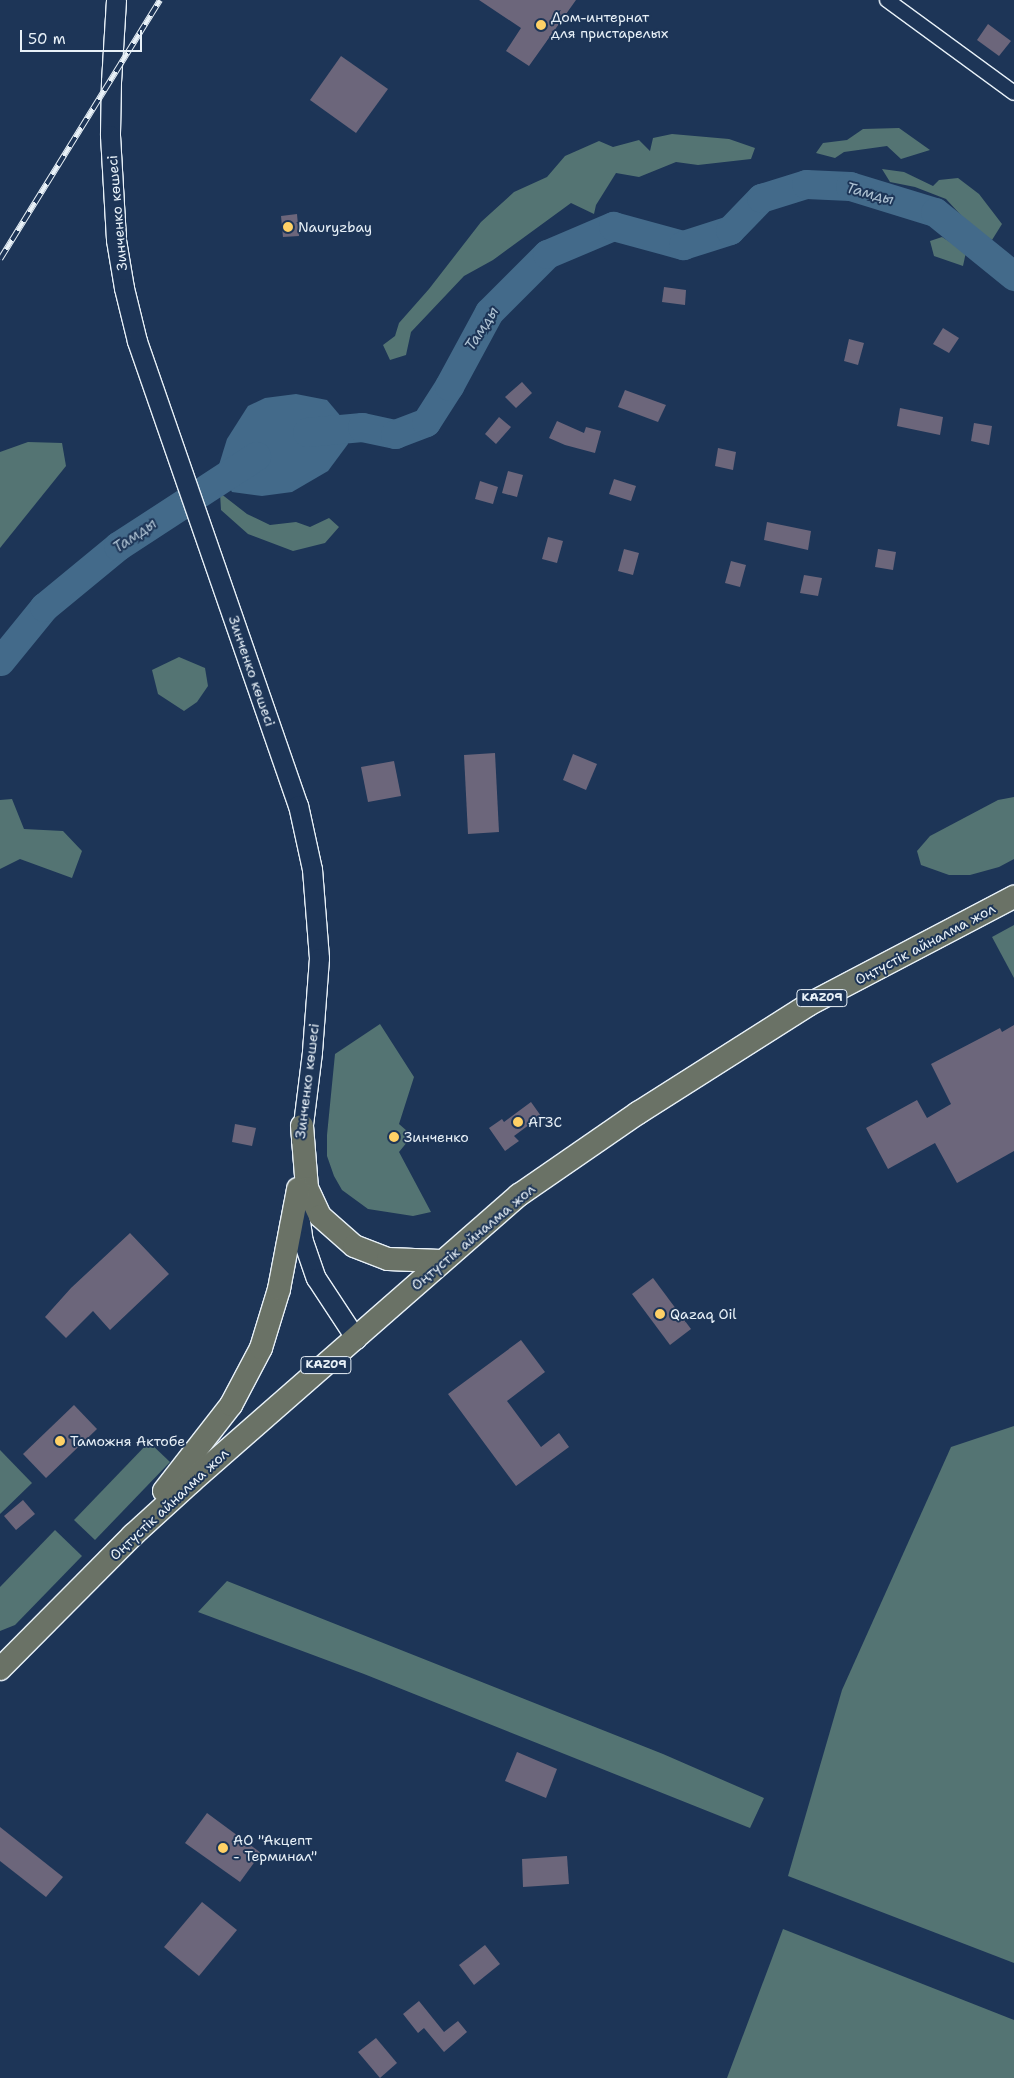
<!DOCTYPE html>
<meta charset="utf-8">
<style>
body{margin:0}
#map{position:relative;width:1014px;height:2078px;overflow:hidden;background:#1d3557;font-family:"Shantell Sans",sans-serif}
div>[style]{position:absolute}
.green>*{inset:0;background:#547473}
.water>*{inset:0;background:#436a8a}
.river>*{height:29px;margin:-14.5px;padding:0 14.5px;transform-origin:14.5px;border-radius:14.5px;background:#436a8a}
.building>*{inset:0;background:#6c667b}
.roads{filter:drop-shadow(1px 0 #e8f1f8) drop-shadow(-1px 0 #e8f1f8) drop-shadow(0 1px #e8f1f8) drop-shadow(0 -1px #e8f1f8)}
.minor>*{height:14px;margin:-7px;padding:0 7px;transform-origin:7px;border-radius:7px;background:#1d3557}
.secondary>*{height:19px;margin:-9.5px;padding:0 9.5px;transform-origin:9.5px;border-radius:9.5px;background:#1d3557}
.trunk>*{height:22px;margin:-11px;padding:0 11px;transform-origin:11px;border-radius:11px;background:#6a7266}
.rail>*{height:5.5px;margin-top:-2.75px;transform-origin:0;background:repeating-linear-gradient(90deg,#1d3557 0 11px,#e8f1f8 0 22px);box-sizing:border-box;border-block:1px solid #e8f1f8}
.dots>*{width:14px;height:14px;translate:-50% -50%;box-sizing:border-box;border:2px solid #1d3557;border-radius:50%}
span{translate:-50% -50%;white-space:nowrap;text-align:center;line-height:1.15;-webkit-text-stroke:4px #1d3557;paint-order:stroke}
.shield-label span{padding:1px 4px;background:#1d3557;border:1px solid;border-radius:4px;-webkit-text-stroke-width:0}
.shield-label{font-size:12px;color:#e8f1f8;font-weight:700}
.poi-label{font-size:14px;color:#e8f1f8}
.left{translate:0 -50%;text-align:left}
.street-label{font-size:14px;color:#e8f1f8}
.water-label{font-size:15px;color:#aec2d2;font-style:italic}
.scale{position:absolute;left:20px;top:30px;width:122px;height:22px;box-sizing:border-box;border:2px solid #e8f1f8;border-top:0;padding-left:6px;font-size:15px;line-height:18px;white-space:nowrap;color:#e8f1f8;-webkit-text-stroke:4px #1d3557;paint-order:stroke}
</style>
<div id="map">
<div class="green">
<div style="clip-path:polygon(899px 128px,930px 150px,901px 159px,887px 146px,844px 152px,835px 158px,816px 153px,823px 143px,847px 140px,863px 129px)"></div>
<div style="clip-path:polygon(672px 134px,729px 139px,755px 148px,751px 159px,698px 165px,676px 162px,639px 177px,616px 173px,596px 205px,594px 214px,571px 203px,493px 260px,464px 276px,411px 332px,406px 355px,390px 360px,383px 345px,395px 336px,399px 323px,429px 289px,481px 222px,514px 192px,547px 177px,565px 156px,599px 141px,613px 147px,639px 140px,650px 151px,653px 138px)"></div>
<div style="clip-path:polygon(882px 169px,904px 172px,933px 186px,939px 180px,958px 178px,979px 194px,1002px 224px,992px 240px,971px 226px,946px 199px,915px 187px,890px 182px)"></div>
<div style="clip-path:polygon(942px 237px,966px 252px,963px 266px,934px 256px,930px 241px)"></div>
<div style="clip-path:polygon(28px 442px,62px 443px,66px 466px,0 548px,0 452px)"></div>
<div style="clip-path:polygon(220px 493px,247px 514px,270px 525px,296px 522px,310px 527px,329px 518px,339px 527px,325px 543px,293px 551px,248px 534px,221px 510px)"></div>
<div style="clip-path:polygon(179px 657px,205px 668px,208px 686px,197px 702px,184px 711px,158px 694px,152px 670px)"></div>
<div style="clip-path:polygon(1014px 797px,1014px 859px,999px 867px,970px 875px,949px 875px,921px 865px,917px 851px,930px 836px,998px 800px)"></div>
<div style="clip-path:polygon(12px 799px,24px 829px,63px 831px,82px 851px,72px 878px,20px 859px,0 869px,0 800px)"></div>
<div style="clip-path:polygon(1014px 925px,1014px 978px,992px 937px)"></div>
<div style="clip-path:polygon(380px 1024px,414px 1077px,399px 1124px,407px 1131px,408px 1141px,399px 1152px,431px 1212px,413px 1216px,368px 1209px,342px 1190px,334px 1176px,327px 1156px,327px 1135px,335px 1054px)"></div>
<div style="clip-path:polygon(1014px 1426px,1014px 1963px,788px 1876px,842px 1690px,951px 1447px)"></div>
<div style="clip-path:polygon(149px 1442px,170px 1462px,95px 1540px,74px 1520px)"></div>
<div style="clip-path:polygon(0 1450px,32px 1483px,0 1514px)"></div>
<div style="clip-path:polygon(55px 1530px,82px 1556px,15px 1625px,0 1631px,0 1587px)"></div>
<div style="clip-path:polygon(227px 1581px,663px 1754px,764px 1798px,750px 1828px,364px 1674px,198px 1612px)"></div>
<div style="clip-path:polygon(783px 1929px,1014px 2020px,1014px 2078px,727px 2078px)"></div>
</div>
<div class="water">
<div style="clip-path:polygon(296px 394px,327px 400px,343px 419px,348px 444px,328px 471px,292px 492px,262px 496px,232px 492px,218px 468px,227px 439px,248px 406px,265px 398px)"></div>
</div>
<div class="river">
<div style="left:307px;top:432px;width:55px;rotate:-5.2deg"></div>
<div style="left:362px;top:427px;width:34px;rotate:12deg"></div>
<div style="left:395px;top:434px;width:33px;rotate:-21deg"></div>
<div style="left:426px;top:422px;width:43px;rotate:-57.4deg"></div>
<div style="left:449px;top:386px;width:84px;rotate:-61.6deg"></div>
<div style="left:489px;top:312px;width:82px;rotate:-45deg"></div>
<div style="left:547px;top:254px;width:72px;rotate:-23deg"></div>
<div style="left:613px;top:226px;width:73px;rotate:15.2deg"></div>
<div style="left:683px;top:245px;width:49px;rotate:-17.7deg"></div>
<div style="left:730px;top:230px;width:45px;rotate:-45.9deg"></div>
<div style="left:761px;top:198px;width:47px;rotate:-17.3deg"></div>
<div style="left:806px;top:184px;width:44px;rotate:2.6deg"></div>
<div style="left:850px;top:186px;width:89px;rotate:17deg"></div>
<div style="left:935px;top:212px;width:102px;rotate:39deg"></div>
<div style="left:0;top:661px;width:70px;rotate:-50.8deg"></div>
<div style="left:44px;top:607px;width:96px;rotate:-39.5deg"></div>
<div style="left:118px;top:546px;width:165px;rotate:-33.1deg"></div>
</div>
<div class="building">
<div style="clip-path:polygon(479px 0,576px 0,529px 66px,506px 51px,521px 28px)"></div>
<div style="clip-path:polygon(988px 24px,1011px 41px,999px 56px,977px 40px)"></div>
<div style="clip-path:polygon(341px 56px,388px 89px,356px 133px,310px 100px)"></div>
<div style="clip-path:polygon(297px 214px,299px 236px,283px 237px,281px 216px)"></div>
<div style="clip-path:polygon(664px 287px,686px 290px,685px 305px,662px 302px)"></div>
<div style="clip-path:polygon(943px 328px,959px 338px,949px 353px,933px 344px)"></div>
<div style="clip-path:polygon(849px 339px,864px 343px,858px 365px,844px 361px)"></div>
<div style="clip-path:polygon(522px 382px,532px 393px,516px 408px,505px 397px)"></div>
<div style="clip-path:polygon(625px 390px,666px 405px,658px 422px,618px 407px)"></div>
<div style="clip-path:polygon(900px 408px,943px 417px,940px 435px,897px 426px)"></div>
<div style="clip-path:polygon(499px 417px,511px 427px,496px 444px,485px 434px)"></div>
<div style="clip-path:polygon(557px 421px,584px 433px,586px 427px,601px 431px,595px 453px,565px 445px,549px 438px)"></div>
<div style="clip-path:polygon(974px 423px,992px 426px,989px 445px,971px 441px)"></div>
<div style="clip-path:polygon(718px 448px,736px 452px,733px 470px,715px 466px)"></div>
<div style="clip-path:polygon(508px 471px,523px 475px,517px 497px,502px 493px)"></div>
<div style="clip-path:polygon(614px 479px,636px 486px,631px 501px,609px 494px)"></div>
<div style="clip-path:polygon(480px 481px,498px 487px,493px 504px,475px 499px)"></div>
<div style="clip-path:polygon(767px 522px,811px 531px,808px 550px,764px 540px)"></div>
<div style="clip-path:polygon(548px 537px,563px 541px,557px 563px,542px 559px)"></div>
<div style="clip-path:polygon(624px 549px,639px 553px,633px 575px,618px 571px)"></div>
<div style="clip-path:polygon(878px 549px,896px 552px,893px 570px,875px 567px)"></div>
<div style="clip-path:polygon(731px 561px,746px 565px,740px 587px,725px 583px)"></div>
<div style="clip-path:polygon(804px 575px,822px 578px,818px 596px,800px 593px)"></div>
<div style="clip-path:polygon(495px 753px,499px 832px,468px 834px,464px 755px)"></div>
<div style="clip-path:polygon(573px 754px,597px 764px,586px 790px,563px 780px)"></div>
<div style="clip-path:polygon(394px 761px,401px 796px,368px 802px,361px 767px)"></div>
<div style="clip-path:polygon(1014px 1025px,1014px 1151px,957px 1183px,935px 1143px,888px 1169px,866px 1128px,917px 1100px,927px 1118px,951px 1104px,931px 1064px,1000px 1028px,1002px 1032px)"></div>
<div style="clip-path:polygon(531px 1102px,541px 1116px,514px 1136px,519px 1141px,505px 1151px,489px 1128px,502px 1119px,504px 1122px)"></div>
<div style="clip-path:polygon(235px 1124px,256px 1128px,252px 1146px,232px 1142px)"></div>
<div style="clip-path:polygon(130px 1233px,169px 1274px,110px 1330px,93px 1311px,66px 1338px,45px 1317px,71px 1288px)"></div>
<div style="clip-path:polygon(653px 1278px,691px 1329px,670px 1345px,632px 1294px)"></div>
<div style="clip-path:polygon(521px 1340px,545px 1372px,507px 1401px,541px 1447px,559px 1433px,569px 1447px,516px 1486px,448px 1394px)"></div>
<div style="clip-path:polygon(74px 1405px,97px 1429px,46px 1478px,23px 1454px)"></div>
<div style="clip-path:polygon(23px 1500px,35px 1514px,16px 1530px,4px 1516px)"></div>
<div style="clip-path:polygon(517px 1752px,557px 1769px,546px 1798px,505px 1781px)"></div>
<div style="clip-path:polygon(207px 1813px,261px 1853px,240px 1882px,185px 1843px)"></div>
<div style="clip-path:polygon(0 1827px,63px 1877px,46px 1897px,0 1861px)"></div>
<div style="clip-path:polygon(567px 1856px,569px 1884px,523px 1887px,522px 1859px)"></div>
<div style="clip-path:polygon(202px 1902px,237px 1930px,199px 1976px,164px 1947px)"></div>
<div style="clip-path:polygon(485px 1945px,500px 1964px,474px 1985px,459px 1965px)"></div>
<div style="clip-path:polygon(419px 2001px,444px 2032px,458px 2021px,467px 2032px,444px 2052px,424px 2028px,418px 2033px,403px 2014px)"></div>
<div style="clip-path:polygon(376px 2038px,397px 2063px,380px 2078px,358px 2052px)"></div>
</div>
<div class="roads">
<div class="minor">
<div style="left:887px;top:0;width:157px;rotate:36.2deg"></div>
</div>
<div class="secondary">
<div style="left:116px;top:0;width:81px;rotate:93.5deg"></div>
<div style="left:111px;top:81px;width:54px;rotate:91.1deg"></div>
<div style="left:110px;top:135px;width:105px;rotate:86.7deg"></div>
<div style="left:116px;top:240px;width:49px;rotate:80.5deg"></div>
<div style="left:124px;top:288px;width:55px;rotate:76.2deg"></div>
<div style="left:137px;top:341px;width:491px;rotate:70.9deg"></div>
<div style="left:298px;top:805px;width:66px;rotate:77.7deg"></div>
<div style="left:312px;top:869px;width:89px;rotate:85.5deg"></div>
<div style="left:319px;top:958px;width:94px;rotate:94.3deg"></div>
<div style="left:312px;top:1052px;width:89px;rotate:97.1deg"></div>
<div style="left:298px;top:1207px;width:34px;rotate:82deg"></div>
<div style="left:303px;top:1241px;width:39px;rotate:71deg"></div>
<div style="left:316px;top:1278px;width:73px;rotate:56.7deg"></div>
</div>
<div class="trunk">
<div style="left:302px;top:1126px;width:62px;rotate:85.4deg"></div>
<div style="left:307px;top:1188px;width:31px;rotate:65deg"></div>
<div style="left:320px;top:1216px;width:45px;rotate:41.4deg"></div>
<div style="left:354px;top:1246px;width:36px;rotate:21deg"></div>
<div style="left:388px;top:1259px;width:53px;rotate:2.2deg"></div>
<div style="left:164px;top:1491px;width:109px;rotate:-52.1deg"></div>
<div style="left:231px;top:1405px;width:64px;rotate:-62.2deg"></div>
<div style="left:261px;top:1348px;width:62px;rotate:-73deg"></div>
<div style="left:279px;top:1289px;width:102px;rotate:-79.2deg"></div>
<div style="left:0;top:1669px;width:189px;rotate:-45.2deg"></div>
<div style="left:133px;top:1535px;width:79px;rotate:-42.4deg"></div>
<div style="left:191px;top:1482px;width:436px;rotate:-41.2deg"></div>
<div style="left:519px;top:1195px;width:145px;rotate:-34.6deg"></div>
<div style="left:638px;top:1113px;width:201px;rotate:-32.4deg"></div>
<div style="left:808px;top:1005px;width:233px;rotate:-27.7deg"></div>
</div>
</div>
<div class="rail">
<div style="left:0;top:259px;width:304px;rotate:-58.3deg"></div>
</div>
<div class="dots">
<div style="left:541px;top:25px;background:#ffd166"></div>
<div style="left:288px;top:227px;background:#ffd166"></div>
<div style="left:518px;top:1122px;background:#ffd166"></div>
<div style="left:394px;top:1137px;background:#ffd166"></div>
<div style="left:660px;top:1314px;background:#ffd166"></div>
<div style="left:60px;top:1441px;background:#ffd166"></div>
<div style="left:223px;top:1848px;background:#ffd166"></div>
</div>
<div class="shield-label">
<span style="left:822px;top:998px">KAZ09</span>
<span style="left:326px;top:1365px">KAZ09</span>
</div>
<div class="poi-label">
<span class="left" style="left:551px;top:25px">Дом-интернат<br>для пристарелых</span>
<span class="left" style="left:298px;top:227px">Nauryzbay</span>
<span class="left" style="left:528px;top:1122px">АГЗС</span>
<span class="left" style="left:404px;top:1137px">Зинченко</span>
<span class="left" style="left:670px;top:1314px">Qazaq Oil</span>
<span class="left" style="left:70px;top:1441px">Таможня Актобе</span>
<span class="left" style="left:233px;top:1848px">АО "Акцепт<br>- Терминал"</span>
</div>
<div class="street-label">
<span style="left:117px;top:213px;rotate:-95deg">Зинченко көшесі</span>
<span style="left:252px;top:671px;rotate:71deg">Зинченко көшесі</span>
<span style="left:925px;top:944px;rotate:-28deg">Оңтүстік айналма жол</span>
<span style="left:307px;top:1081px;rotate:-83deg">Зинченко көшесі</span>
<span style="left:473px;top:1237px;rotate:-40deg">Оңтүстік айналма жол</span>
<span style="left:169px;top:1504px;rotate:-43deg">Оңтүстік айналма жол</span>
</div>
<div class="water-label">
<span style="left:870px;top:194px;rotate:15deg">Тамды</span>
<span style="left:482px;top:329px;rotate:-57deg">Тамды</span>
<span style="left:135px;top:536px;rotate:-34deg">Тамды</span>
</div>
<div class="scale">50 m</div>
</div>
